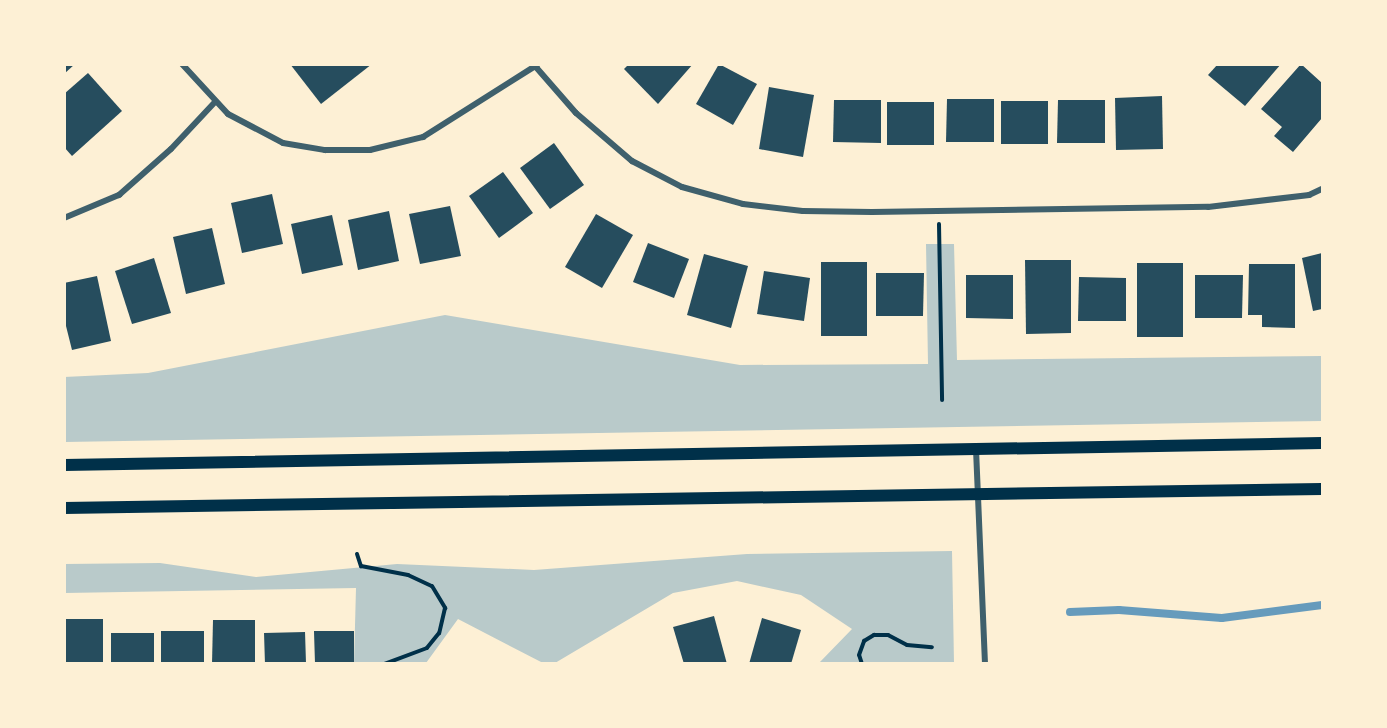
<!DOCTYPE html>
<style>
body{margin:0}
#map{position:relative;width:1387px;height:728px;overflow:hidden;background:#fdf0d5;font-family:"Alegreya Sans",sans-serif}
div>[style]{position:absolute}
.green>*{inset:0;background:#b9caca}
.stream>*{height:8px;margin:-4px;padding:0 4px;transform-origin:4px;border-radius:4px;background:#669bbc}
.building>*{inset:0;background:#264d5e}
.path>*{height:4px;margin:-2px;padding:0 2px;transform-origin:2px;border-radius:2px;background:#003049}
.minor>*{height:6px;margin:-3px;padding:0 3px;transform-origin:3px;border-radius:3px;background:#3f606c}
.secondary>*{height:12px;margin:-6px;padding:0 6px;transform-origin:6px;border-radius:6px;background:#003049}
span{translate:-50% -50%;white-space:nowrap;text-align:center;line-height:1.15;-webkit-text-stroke:6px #fdf0d5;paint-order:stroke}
.frame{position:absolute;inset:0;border:66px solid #fdf0d5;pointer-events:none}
</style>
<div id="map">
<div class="green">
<div style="clip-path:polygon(926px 244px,954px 244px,957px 360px,1322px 356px,1322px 421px,65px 442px,64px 377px,148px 373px,445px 315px,740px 365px,928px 364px)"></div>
<div style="clip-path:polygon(952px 551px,954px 663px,819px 663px,852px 629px,801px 595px,737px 581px,673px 593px,555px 663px,543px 663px,458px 619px,426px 663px,354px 663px,356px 588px,65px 593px,64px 564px,160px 563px,256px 577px,397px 564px,534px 570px,747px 554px)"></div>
</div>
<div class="stream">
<div style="left:1070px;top:612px;width:49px;rotate:-2.3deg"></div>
<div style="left:1119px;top:610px;width:103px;rotate:4.4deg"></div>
<div style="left:1222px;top:618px;width:101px;rotate:-7.4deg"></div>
</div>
<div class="building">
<div style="clip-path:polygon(64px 64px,75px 64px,64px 74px)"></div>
<div style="clip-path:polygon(290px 64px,372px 64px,321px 104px)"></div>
<div style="clip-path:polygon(629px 64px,693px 64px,658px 104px,624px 69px)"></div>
<div style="clip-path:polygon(719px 64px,757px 84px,733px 125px,696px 104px)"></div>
<div style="clip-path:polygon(1218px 64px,1281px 64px,1245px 106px,1208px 75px)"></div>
<div style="clip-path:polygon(1301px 64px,1322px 83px,1322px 118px,1293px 152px,1274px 136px,1282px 127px,1261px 109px)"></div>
<div style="clip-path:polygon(88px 73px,122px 111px,72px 156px,64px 147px,64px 94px)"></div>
<div style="clip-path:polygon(769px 87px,814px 95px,803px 157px,759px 149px)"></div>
<div style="clip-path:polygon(1162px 96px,1163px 149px,1116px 150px,1115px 98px)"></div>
<div style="clip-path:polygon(947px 99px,994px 99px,994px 142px,946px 142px)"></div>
<div style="clip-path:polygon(834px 100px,881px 100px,881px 143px,833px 142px)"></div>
<div style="clip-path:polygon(1058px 100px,1105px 100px,1105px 143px,1057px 143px)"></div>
<div style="clip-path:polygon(1001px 101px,1048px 101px,1048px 144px,1001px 144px)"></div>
<div style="clip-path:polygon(887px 102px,934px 102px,934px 145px,887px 145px)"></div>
<div style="clip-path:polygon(554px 143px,584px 185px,550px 209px,520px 168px)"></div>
<div style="clip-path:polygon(503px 172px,533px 213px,499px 238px,469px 196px)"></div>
<div style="clip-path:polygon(272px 194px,283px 244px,242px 253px,231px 203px)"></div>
<div style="clip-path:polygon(450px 206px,461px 256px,420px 264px,409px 214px)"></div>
<div style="clip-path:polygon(389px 211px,399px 261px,358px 270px,348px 220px)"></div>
<div style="clip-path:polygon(596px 214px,633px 235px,602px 288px,565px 267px)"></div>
<div style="clip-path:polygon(332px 215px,343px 265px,302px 274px,291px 224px)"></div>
<div style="clip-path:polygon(212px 228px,225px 284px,186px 294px,173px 237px)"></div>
<div style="clip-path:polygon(648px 243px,689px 259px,674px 298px,633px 282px)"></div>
<div style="clip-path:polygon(1322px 253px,1322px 309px,1313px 311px,1302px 258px)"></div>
<div style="clip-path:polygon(704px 254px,748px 266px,731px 328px,687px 315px)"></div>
<div style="clip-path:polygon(154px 258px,171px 313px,132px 324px,115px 271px)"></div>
<div style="clip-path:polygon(1025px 260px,1071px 260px,1071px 333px,1026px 334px)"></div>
<div style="clip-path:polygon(821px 262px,867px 262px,867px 336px,821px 336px)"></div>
<div style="clip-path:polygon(1137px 263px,1183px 263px,1183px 337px,1137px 337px)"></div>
<div style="clip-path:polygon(1249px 264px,1295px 264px,1295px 328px,1262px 327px,1262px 315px,1248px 315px)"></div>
<div style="clip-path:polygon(764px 271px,810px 278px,804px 321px,757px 314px)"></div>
<div style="clip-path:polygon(876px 273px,924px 273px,923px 316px,876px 316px)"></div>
<div style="clip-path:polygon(966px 275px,1013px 275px,1013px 319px,966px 318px)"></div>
<div style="clip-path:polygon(1195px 275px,1243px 275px,1242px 318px,1195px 318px)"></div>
<div style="clip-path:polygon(97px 276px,111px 341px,72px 350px,64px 318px,64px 283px)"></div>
<div style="clip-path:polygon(1079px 277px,1126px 278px,1126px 321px,1078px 321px)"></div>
<div style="clip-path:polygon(714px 616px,727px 664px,684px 664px,673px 627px)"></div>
<div style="clip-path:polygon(762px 618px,801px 630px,791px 664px,749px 664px)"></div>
<div style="clip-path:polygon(64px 619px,103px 619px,103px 664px,64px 664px)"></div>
<div style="clip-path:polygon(213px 620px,255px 620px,255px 664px,212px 664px)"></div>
<div style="clip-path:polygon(161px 631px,204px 631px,204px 664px,161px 664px)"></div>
<div style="clip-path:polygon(314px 631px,354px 631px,354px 664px,315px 664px)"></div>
<div style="clip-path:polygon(305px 632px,306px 664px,265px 664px,264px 633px)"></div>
<div style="clip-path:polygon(111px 633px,154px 633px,154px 664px,111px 664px)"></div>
</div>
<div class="path">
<div style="left:939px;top:224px;width:176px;rotate:89deg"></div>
<div style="left:357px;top:554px;width:13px;rotate:72deg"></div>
<div style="left:361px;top:566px;width:48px;rotate:10.8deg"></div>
<div style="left:408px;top:575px;width:26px;rotate:25deg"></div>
<div style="left:432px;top:586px;width:26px;rotate:59deg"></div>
<div style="left:445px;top:608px;width:26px;rotate:103deg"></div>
<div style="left:439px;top:633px;width:19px;rotate:129deg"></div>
<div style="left:427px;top:648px;width:46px;rotate:159.6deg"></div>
<div style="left:862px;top:664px;width:9px;rotate:-108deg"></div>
<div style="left:859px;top:655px;width:15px;rotate:-70deg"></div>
<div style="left:864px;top:641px;width:12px;rotate:-31deg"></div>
<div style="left:874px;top:635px;width:14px"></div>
<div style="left:888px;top:635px;width:21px;rotate:28deg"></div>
<div style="left:907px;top:645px;width:25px;rotate:5deg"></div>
</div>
<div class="minor">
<div style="left:182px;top:64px;width:68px;rotate:47.4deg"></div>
<div style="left:228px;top:114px;width:62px;rotate:27.8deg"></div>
<div style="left:283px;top:143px;width:43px;rotate:9.5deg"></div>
<div style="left:325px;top:150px;width:45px"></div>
<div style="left:370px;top:150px;width:55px;rotate:-13.8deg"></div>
<div style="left:423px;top:137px;width:135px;rotate:-32.3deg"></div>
<div style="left:535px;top:66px;width:62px;rotate:48.9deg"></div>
<div style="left:576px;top:113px;width:74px;rotate:40.6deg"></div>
<div style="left:632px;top:161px;width:56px;rotate:27.5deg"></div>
<div style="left:682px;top:187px;width:63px;rotate:15.6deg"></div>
<div style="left:743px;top:204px;width:60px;rotate:6.7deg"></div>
<div style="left:803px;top:211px;width:69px;rotate:0.8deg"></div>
<div style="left:872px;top:212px;width:336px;rotate:-0.9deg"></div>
<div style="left:1208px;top:207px;width:102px;rotate:-6.8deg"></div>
<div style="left:1309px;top:195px;width:14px;rotate:-25deg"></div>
<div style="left:64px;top:218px;width:60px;rotate:-22.7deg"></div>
<div style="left:119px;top:195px;width:69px;rotate:-41.5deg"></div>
<div style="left:171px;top:149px;width:63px;rotate:-46.9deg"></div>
<div style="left:976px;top:449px;width:215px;rotate:87.6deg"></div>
</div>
<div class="secondary">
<div style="left:64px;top:465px;width:1258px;rotate:-1deg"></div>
<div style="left:64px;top:508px;width:1258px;rotate:-0.87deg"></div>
</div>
<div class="frame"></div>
</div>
